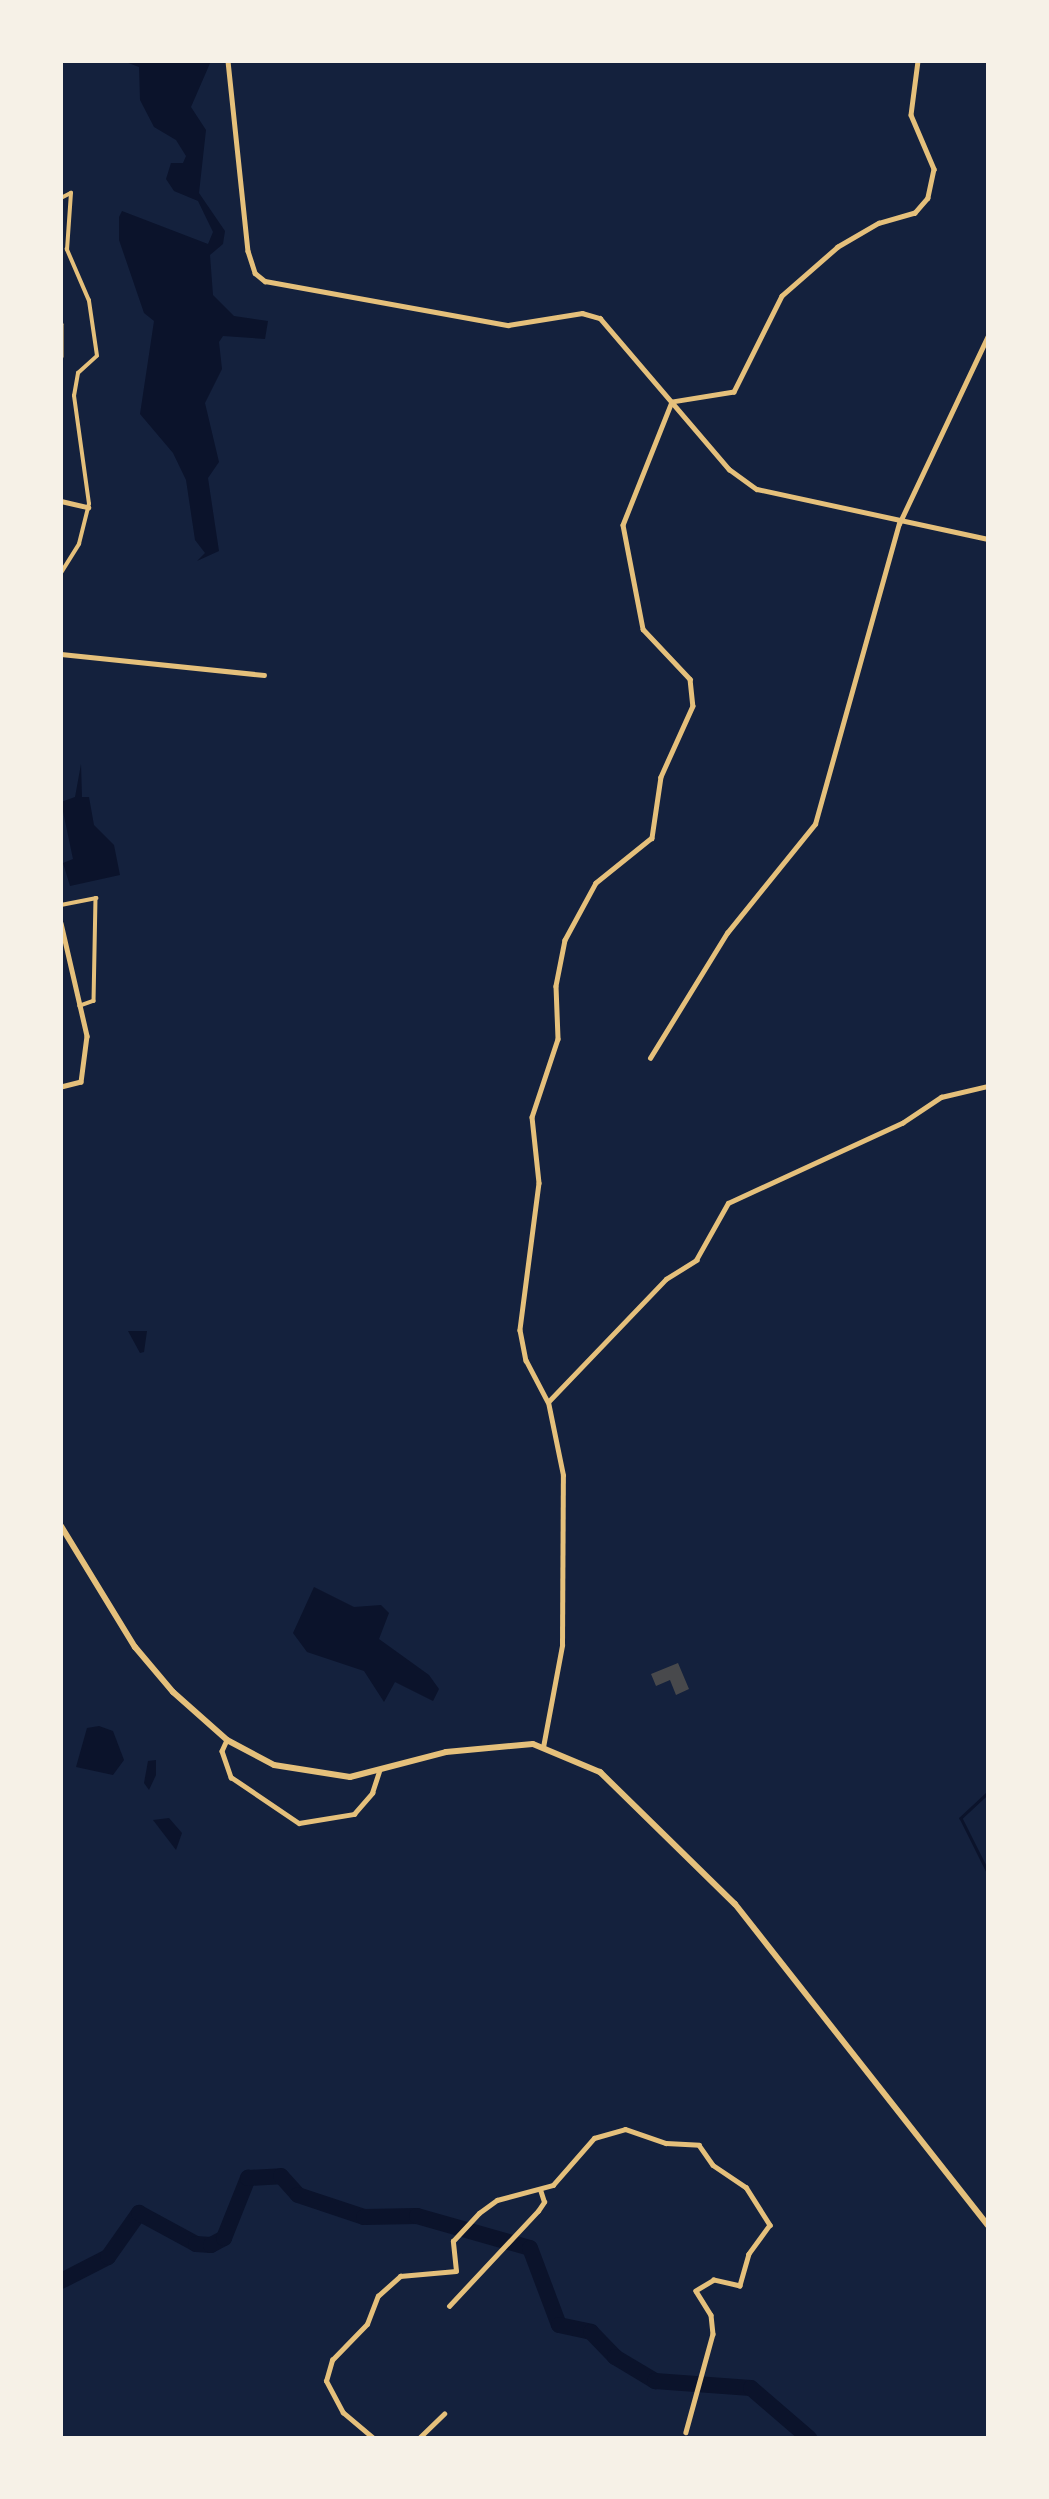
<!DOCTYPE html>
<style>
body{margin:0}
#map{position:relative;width:1049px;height:2499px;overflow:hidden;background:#14213d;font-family:"Zilla Slab",serif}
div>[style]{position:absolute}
.water>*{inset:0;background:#0b132b}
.stream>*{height:2.5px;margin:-1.25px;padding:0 1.25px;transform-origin:1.25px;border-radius:1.25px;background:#0b132b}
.river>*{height:16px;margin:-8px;padding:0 8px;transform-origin:8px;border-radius:8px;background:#0b132b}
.building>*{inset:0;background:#48494c}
.pedestrian>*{height:3.5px;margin:-1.75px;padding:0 1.75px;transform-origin:1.75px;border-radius:1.75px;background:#e5c07b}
.minor>*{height:4.5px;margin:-2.25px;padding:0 2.25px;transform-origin:2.25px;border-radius:2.25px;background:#e5c07b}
.tertiary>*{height:5px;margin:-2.5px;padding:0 2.5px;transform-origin:2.5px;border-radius:2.5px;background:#e5c07b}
.secondary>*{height:6px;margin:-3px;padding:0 3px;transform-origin:3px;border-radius:3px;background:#e5c07b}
span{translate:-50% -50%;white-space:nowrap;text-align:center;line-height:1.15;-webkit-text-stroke:5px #f6f1e7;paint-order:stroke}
.frame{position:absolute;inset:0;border:63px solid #f6f1e7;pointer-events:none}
</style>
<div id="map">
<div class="water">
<div style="clip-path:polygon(123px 61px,211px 61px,191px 107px,206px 130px,199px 193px,225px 231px,223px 244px,210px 255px,213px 295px,234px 316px,268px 321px,265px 339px,223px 336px,219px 342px,222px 369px,205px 403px,219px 462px,208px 478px,219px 551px,197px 561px,205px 553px,195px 540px,186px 480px,173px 453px,140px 414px,154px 321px,144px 313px,119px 240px,119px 217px,122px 211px,208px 244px,213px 232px,198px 201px,174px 191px,166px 179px,171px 163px,183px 163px,186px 156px,176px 140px,154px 127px,140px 100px,139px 67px)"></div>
<div style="clip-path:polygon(81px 764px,82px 797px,89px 797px,94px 825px,114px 845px,120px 875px,70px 886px,63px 863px,73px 859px,61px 802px,75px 797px)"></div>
<div style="clip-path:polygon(128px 1331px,147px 1331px,144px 1352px,140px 1353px)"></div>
<div style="clip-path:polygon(314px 1587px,354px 1607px,381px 1605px,389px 1613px,379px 1639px,429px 1675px,439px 1689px,433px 1701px,395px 1682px,384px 1702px,364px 1671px,307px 1652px,293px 1633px)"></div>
<div style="clip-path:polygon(99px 1726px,113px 1731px,124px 1760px,113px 1775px,76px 1767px,87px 1728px)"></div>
<div style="clip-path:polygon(156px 1760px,156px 1775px,149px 1790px,144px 1783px,148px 1761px)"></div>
<div style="clip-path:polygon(169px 1818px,182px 1833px,176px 1850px,153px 1820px)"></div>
</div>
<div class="stream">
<div style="left:988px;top:1793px;width:37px;rotate:137deg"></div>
<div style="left:961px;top:1818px;width:60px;rotate:63.4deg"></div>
</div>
<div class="river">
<div style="left:61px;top:2281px;width:53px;rotate:-27.1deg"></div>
<div style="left:108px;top:2257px;width:54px;rotate:-54.8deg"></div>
<div style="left:139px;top:2213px;width:65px;rotate:28.5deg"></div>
<div style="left:196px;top:2244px;width:15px;rotate:4deg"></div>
<div style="left:211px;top:2245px;width:15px;rotate:-28deg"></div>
<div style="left:224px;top:2238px;width:65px;rotate:-68.2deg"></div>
<div style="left:248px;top:2178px;width:33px;rotate:-3deg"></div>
<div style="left:281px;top:2176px;width:25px;rotate:48deg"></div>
<div style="left:298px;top:2195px;width:70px;rotate:18.4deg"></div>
<div style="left:364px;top:2217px;width:53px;rotate:-1.1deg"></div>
<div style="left:417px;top:2216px;width:117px;rotate:15.8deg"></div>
<div style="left:530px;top:2248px;width:82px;rotate:69.4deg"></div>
<div style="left:559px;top:2325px;width:33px;rotate:12deg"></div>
<div style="left:591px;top:2332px;width:35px;rotate:46deg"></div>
<div style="left:615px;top:2357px;width:47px;rotate:31deg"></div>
<div style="left:655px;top:2381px;width:96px;rotate:4.2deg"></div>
<div style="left:751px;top:2388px;width:77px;rotate:40.8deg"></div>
</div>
<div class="building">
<div style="clip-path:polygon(678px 1663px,689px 1689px,676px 1695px,670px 1680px,656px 1686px,651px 1674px)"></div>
</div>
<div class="pedestrian">
<div style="left:61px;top:198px;width:11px;rotate:-27deg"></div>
<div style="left:61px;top:573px;width:34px;rotate:-58deg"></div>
<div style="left:79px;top:544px;width:41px;rotate:-76deg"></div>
<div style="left:89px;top:504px;width:109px;rotate:-97.9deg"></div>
<div style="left:74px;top:396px;width:23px;rotate:-80deg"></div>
<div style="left:78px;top:373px;width:25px;rotate:-42deg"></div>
<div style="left:97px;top:356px;width:56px;rotate:-98.3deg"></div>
<div style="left:89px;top:301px;width:56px;rotate:-113.3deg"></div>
<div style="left:67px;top:250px;width:57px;rotate:-86deg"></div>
<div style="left:61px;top:905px;width:36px;rotate:-11deg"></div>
<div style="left:96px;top:898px;width:103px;rotate:91.1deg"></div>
<div style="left:94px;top:1001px;width:15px;rotate:160deg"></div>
</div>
<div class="minor">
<div style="left:228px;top:61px;width:191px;rotate:84deg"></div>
<div style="left:248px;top:251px;width:23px;rotate:72deg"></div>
<div style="left:255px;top:273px;width:13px;rotate:39deg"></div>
<div style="left:265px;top:281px;width:247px;rotate:10.3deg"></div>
<div style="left:508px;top:325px;width:75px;rotate:-9.2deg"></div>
<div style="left:582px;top:313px;width:19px;rotate:16deg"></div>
<div style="left:600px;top:318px;width:199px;rotate:49.5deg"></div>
<div style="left:729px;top:469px;width:34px;rotate:36deg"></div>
<div style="left:757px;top:489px;width:236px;rotate:12.2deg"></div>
<div style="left:918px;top:61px;width:54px;rotate:97.4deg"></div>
<div style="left:911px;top:115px;width:59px;rotate:66.9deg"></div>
<div style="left:934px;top:169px;width:30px;rotate:102deg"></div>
<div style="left:928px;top:198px;width:20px;rotate:131deg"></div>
<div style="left:915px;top:213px;width:37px;rotate:164deg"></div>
<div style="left:879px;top:223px;width:48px;rotate:149.7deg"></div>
<div style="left:838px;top:247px;width:74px;rotate:138.8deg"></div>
<div style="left:782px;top:296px;width:107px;rotate:116.6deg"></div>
<div style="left:734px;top:392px;width:63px;rotate:170.8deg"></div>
<div style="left:672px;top:402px;width:132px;rotate:111.7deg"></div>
<div style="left:623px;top:525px;width:106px;rotate:79.1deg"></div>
<div style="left:643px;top:629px;width:69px;rotate:46.8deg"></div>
<div style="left:690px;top:679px;width:27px;rotate:84deg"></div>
<div style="left:693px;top:706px;width:78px;rotate:114.3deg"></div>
<div style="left:661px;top:777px;width:62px;rotate:98.4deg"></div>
<div style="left:652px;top:838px;width:72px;rotate:141.2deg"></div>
<div style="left:596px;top:883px;width:65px;rotate:118.5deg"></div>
<div style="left:565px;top:940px;width:47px;rotate:101.1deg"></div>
<div style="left:556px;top:986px;width:53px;rotate:87.8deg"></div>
<div style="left:558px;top:1039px;width:82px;rotate:108.4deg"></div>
<div style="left:532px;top:1117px;width:66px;rotate:83.9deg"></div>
<div style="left:539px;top:1183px;width:148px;rotate:97.4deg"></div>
<div style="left:520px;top:1330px;width:31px;rotate:79deg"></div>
<div style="left:526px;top:1360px;width:47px;rotate:62.4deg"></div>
<div style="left:548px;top:1402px;width:170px;rotate:-46.2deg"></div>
<div style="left:666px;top:1279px;width:36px;rotate:-32deg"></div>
<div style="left:696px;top:1260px;width:65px;rotate:-60.7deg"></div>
<div style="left:728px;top:1203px;width:192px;rotate:-24.7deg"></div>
<div style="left:902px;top:1123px;width:47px;rotate:-33.7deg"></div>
<div style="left:941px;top:1097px;width:48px;rotate:-13.2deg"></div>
<div style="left:61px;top:324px;width:32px;rotate:90deg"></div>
<div style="left:61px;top:501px;width:28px;rotate:13deg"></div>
<div style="left:61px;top:654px;width:204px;rotate:5.9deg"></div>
<div style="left:61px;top:923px;width:116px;rotate:77deg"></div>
<div style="left:87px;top:1036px;width:46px;rotate:97.4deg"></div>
<div style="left:81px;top:1082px;width:21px;rotate:166deg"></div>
<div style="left:650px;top:1058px;width:147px;rotate:-58.4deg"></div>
<div style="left:727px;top:933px;width:140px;rotate:-51.1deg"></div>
<div style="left:815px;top:824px;width:312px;rotate:-74.4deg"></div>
<div style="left:899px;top:524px;width:208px;rotate:-64.7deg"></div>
<div style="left:227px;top:1740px;width:12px;rotate:114deg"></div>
<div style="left:222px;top:1751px;width:28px;rotate:71deg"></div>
<div style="left:231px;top:1777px;width:82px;rotate:34.1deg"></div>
<div style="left:299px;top:1823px;width:56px;rotate:-9.3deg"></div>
<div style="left:354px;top:1814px;width:28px;rotate:-49deg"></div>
<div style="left:372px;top:1793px;width:23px;rotate:-72deg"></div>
<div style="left:449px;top:2306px;width:130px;rotate:-46.9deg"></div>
<div style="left:538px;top:2211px;width:11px;rotate:-56deg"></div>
<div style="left:544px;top:2202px;width:13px;rotate:-108deg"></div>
<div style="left:373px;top:2438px;width:39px;rotate:-140deg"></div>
<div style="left:343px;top:2413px;width:36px;rotate:-118deg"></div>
<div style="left:326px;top:2381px;width:22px;rotate:-74deg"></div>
<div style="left:332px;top:2360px;width:50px;rotate:-45.8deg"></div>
<div style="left:367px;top:2324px;width:30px;rotate:-69deg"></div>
<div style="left:378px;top:2296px;width:30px;rotate:-42deg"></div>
<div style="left:400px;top:2276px;width:56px;rotate:-5.1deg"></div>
<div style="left:456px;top:2271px;width:30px;rotate:-96deg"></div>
<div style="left:453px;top:2241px;width:38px;rotate:-47deg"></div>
<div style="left:479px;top:2213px;width:22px;rotate:-36deg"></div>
<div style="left:497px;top:2200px;width:58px;rotate:-15deg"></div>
<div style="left:553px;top:2185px;width:62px;rotate:-48.9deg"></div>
<div style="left:594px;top:2138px;width:32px;rotate:-16deg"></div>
<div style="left:625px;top:2129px;width:43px;rotate:18.9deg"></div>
<div style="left:666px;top:2143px;width:33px;rotate:3deg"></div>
<div style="left:699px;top:2145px;width:24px;rotate:55deg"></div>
<div style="left:713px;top:2165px;width:40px;rotate:34deg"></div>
<div style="left:746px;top:2187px;width:45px;rotate:57.7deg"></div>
<div style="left:770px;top:2225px;width:36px;rotate:126deg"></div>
<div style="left:749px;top:2254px;width:33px;rotate:106deg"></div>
<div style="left:740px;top:2286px;width:27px;rotate:-167deg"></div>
<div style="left:714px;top:2280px;width:21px;rotate:149deg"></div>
<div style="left:696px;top:2291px;width:28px;rotate:58deg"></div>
<div style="left:711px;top:2315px;width:19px;rotate:84deg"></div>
<div style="left:713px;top:2334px;width:102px;rotate:105.4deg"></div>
<div style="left:419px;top:2438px;width:35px;rotate:-44deg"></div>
</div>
<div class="tertiary">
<div style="left:543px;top:1747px;width:104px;rotate:-79.4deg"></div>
<div style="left:562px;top:1645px;width:170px;rotate:-89.7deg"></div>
<div style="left:563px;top:1475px;width:75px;rotate:-101.6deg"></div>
</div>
<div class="secondary">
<div style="left:61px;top:1526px;width:142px;rotate:58.6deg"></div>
<div style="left:135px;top:1647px;width:59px;rotate:49.8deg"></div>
<div style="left:173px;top:1692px;width:72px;rotate:41.6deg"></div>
<div style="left:227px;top:1740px;width:53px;rotate:28deg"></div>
<div style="left:274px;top:1765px;width:77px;rotate:9deg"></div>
<div style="left:350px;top:1777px;width:99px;rotate:-14.6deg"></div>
<div style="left:446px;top:1752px;width:87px;rotate:-5.3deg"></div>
<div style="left:533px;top:1744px;width:73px;rotate:22.7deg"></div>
<div style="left:600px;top:1772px;width:189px;rotate:44.4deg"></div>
<div style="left:735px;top:1904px;width:409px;rotate:51.8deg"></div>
</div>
<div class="frame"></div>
</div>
